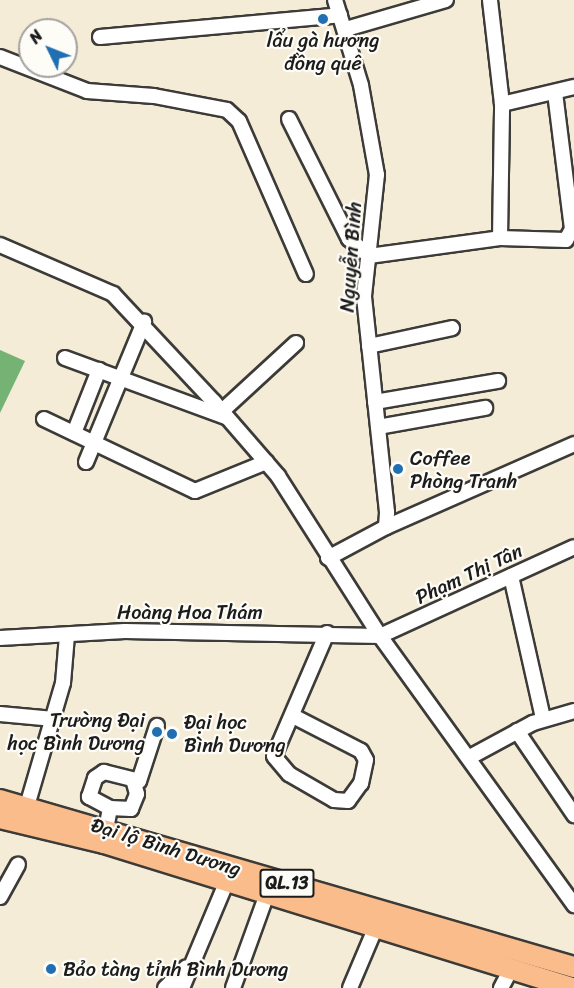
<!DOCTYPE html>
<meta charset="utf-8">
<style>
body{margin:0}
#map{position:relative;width:574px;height:988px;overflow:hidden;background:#f4ecd7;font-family:Sriracha,sans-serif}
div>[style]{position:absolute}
.forest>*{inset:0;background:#75b374}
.roads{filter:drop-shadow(2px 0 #3c3b38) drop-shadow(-2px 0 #3c3b38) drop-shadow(0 2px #3c3b38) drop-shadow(0 -2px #3c3b38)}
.minor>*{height:14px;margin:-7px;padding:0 7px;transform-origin:7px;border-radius:7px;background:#fff}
.highway>*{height:20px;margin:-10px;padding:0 10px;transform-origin:10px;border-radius:10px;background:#f9bc8a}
.dots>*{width:16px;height:16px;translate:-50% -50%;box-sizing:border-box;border:3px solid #fdfcf7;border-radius:50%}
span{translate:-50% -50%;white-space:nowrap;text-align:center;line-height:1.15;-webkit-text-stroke:4.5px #fdfcf7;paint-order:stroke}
.shield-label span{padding:2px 4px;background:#fdfcf7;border:2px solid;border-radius:4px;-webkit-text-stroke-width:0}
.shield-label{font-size:18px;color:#1c1c1c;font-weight:700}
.poi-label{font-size:20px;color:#1c1c1c}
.left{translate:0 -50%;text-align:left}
.right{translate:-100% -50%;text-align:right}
.street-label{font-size:20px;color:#1c1c1c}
.north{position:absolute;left:18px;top:18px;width:60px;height:60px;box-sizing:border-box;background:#fdfcf7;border:2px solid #a3a29f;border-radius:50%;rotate:313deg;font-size:16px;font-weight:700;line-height:24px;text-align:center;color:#1c1c1c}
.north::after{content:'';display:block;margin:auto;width:21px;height:27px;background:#1f6fb2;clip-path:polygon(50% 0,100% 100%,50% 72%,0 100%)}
</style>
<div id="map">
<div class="forest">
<div style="clip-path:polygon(0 350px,25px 361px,0 413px)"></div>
</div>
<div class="roads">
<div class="minor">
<div style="left:346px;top:29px;width:104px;rotate:-16.2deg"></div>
<div style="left:100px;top:37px;width:241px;rotate:-5.2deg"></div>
<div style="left:0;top:57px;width:93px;rotate:21.3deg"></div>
<div style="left:87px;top:91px;width:67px;rotate:4.3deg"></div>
<div style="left:154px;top:96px;width:74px;rotate:10.9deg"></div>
<div style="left:227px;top:110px;width:16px;rotate:43deg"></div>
<div style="left:239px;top:121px;width:167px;rotate:66.4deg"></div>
<div style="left:502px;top:104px;width:74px;rotate:-13.3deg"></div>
<div style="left:289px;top:119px;width:134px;rotate:63.4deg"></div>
<div style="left:349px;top:239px;width:26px;rotate:40deg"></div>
<div style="left:369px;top:256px;width:132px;rotate:-7.8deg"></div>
<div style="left:500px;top:238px;width:134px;rotate:-89.1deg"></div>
<div style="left:502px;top:104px;width:105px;rotate:-96.6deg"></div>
<div style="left:500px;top:238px;width:66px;rotate:1.7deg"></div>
<div style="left:566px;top:240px;width:13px;rotate:-61deg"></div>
<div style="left:572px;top:229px;width:138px;rotate:-97.1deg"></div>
<div style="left:0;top:245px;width:123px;rotate:23.4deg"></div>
<div style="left:113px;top:294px;width:148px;rotate:46.9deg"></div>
<div style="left:214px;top:402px;width:98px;rotate:49.1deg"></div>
<div style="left:278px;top:476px;width:190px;rotate:57.5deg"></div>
<div style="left:380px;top:636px;width:332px;rotate:54.2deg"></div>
<div style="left:369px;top:346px;width:85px;rotate:-12.2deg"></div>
<div style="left:65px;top:358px;width:171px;rotate:20.2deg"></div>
<div style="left:375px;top:402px;width:125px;rotate:-9.7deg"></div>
<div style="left:221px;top:412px;width:102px;rotate:-42.6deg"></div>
<div style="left:44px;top:419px;width:167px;rotate:25.5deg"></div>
<div style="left:195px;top:491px;width:77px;rotate:-22.2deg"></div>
<div style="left:378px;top:427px;width:109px;rotate:-10.1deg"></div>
<div style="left:74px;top:433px;width:68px;rotate:-68.4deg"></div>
<div style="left:86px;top:462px;width:152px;rotate:-67.5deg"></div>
<div style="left:386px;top:527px;width:206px;rotate:-23.8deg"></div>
<div style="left:328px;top:558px;width:66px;rotate:-28.1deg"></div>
<div style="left:386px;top:527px;width:15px;rotate:-86deg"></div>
<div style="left:387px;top:512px;width:217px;rotate:-96.1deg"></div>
<div style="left:364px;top:296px;width:122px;rotate:-83.9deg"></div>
<div style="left:377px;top:175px;width:91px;rotate:-100.1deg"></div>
<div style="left:361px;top:85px;width:89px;rotate:-107deg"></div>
<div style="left:511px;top:576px;width:146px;rotate:77.3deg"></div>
<div style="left:0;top:638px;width:125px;rotate:-3.2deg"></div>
<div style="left:125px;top:631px;width:255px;rotate:1.1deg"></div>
<div style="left:380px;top:636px;width:213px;rotate:-24.6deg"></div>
<div style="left:0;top:714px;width:54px;rotate:5.3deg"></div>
<div style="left:293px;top:716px;width:76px;rotate:27.2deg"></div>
<div style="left:361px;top:751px;width:10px;rotate:61deg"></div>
<div style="left:366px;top:760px;width:24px;rotate:102deg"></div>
<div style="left:361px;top:783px;width:22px;rotate:126deg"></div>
<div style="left:348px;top:801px;width:14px;rotate:-176deg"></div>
<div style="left:334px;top:800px;width:52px;rotate:-150deg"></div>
<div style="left:289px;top:774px;width:23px;rotate:-130deg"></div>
<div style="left:274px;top:756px;width:134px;rotate:-66.7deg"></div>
<div style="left:517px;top:731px;width:102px;rotate:55.8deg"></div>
<div style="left:470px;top:757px;width:72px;rotate:-28.4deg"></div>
<div style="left:533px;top:723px;width:43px;rotate:-16.3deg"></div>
<div style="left:27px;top:806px;width:128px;rotate:-73.7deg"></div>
<div style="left:63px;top:683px;width:48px;rotate:-85.2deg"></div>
<div style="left:110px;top:808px;width:21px;rotate:3deg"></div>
<div style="left:131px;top:809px;width:16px;rotate:-68deg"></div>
<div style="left:137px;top:794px;width:11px;rotate:-105deg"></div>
<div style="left:106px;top:829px;width:21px;rotate:-79deg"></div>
<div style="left:110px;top:808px;width:24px;rotate:-152deg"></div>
<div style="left:89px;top:797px;width:20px;rotate:-72deg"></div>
<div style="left:95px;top:778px;width:11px;rotate:-34deg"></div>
<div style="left:104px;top:772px;width:36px;rotate:14deg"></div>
<div style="left:139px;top:781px;width:58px;rotate:-71.9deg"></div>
<div style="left:0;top:897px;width:37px;rotate:-61deg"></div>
<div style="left:165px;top:988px;width:30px;rotate:-44deg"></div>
<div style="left:182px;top:988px;width:116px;rotate:-67.2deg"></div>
<div style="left:233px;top:988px;width:100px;rotate:-70.1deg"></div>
<div style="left:350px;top:988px;width:64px;rotate:-67deg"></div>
<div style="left:501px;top:988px;width:21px;rotate:-62deg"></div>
</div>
<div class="highway">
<div style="left:0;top:800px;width:598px;rotate:16.22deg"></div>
<div style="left:0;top:818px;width:107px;rotate:13.5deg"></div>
<div style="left:104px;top:843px;width:491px;rotate:17.2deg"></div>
</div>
</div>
<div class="dots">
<div style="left:323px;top:19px;background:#1f6fb2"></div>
<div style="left:398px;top:469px;background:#1f6fb2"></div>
<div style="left:157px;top:732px;background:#1f6fb2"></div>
<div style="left:172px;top:734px;background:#1f6fb2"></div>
<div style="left:51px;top:969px;background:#1f6fb2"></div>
</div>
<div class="shield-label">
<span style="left:287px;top:883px">QL.13</span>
</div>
<div class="poi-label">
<span style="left:323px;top:52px">lẩu gà hương<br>đồng quê</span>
<span class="left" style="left:410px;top:470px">Coffee<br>Phòng Tranh</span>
<span class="right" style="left:145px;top:732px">Trường Đại<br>học Bình Dương</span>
<span class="left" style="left:184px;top:734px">Đại học<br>Bình Dương</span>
<span class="left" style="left:63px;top:969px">Bảo tàng tỉnh Bình Dương</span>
</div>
<div class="street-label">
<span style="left:351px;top:257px;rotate:-86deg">Nguyễn Bình</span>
<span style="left:469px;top:574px;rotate:-25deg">Phạm Thị Tân</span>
<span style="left:190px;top:612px">Hoàng Hoa Thám</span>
<span style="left:166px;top:847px;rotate:17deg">Đại lộ Bình Dương</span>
</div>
<div class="north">N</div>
</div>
